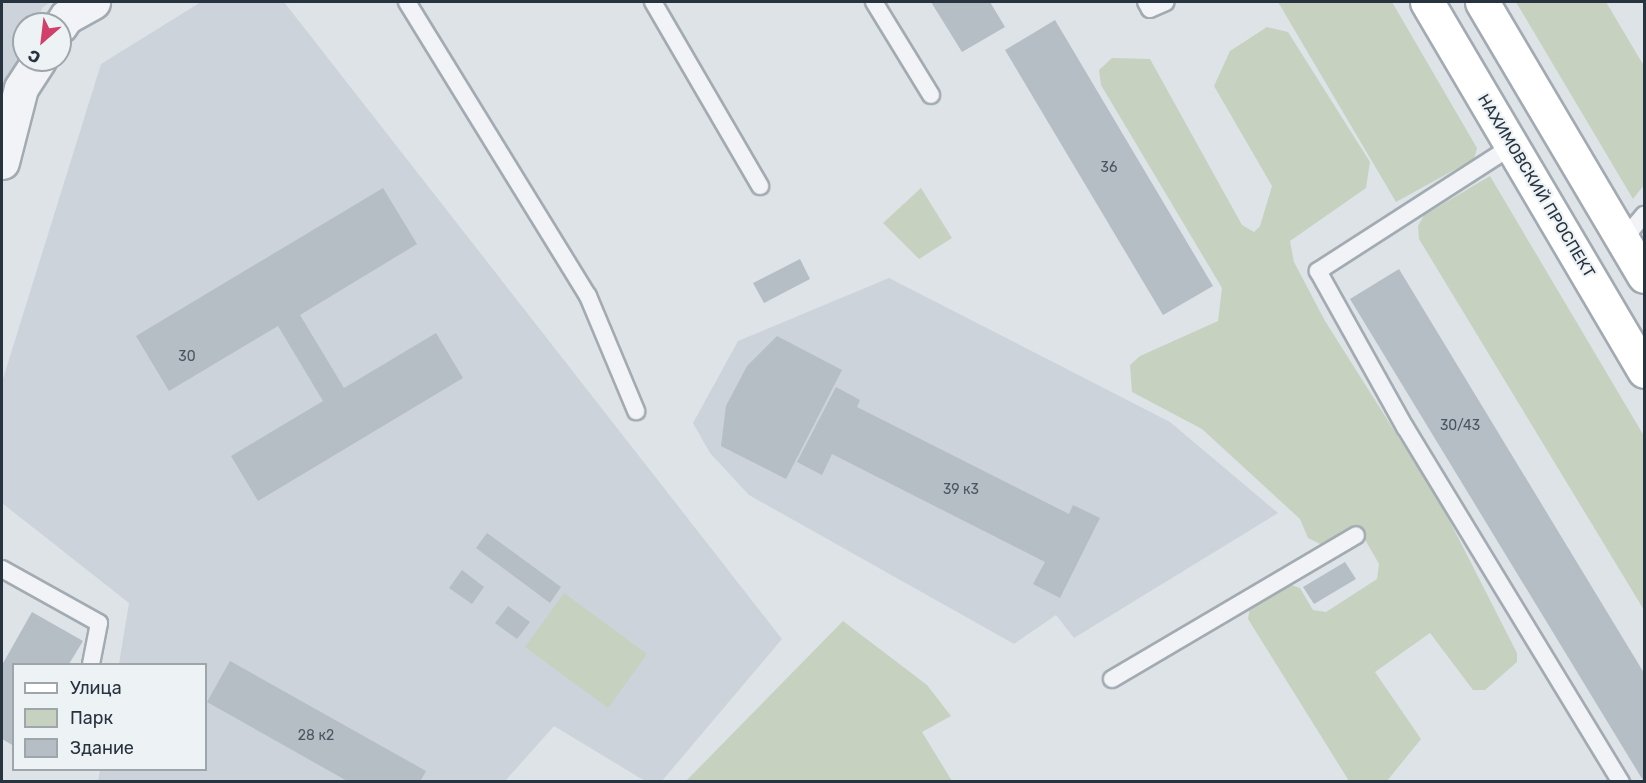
<!DOCTYPE html>
<meta charset="utf-8">
<style>
body{margin:0}
#map{position:relative;width:1646px;height:783px;overflow:hidden;background:#dee3e8;font-family:Rubik,sans-serif}
div>[style]{position:absolute}
.built>*{inset:0;background:#ccd3da}
.green>*{inset:0;background:#c6d2bf}
.building>*{inset:0;background:#b5bdc5}
.roads{filter:drop-shadow(2px 0 #a3abb2) drop-shadow(-2px 0 #a3abb2) drop-shadow(0 2px #a3abb2) drop-shadow(0 -2px #a3abb2)}
.service>*{height:16px;margin:-8px;padding:0 8px;transform-origin:8px;border-radius:8px;background:#f1f3f6}
.tertiary>*{height:33px;margin:-16.5px;padding:0 16.5px;transform-origin:16.5px;border-radius:16.5px;background:#f1f3f6}
.secondary>*{height:33px;margin:-16.5px;padding:0 16.5px;transform-origin:16.5px;border-radius:16.5px;background:#fff}
span{translate:-50% -50%;white-space:nowrap;text-align:center;line-height:1.15;-webkit-text-stroke:4.5px #edf2f5;paint-order:stroke}
.number-label{font-size:14px;color:#4a5660}
.number-label span{-webkit-text-stroke-width:0}
.street-label{font-size:16px;color:#27333f}
.frame{position:absolute;inset:0;border:3px solid #27333f;pointer-events:none}
.legend{position:absolute;left:12px;top:663px;width:195px;height:108px;box-sizing:border-box;background:#edf2f5;border:2px solid #9ea6ac;margin:0;padding:8px 10px;list-style:none;font-size:18px;color:#27333f}
.legend li{display:flex;align-items:center;gap:12px;height:30px}
.legend b{width:30px;border:2px solid #9ea6ac}
.north{position:absolute;left:12px;top:12px;width:60px;height:60px;box-sizing:border-box;background:#edf2f5;border:2px solid #9ea6ac;border-radius:50%;rotate:208deg;font-size:16px;font-weight:700;line-height:24px;text-align:center;color:#27333f}
.north::after{content:'';display:block;margin:auto;width:21px;height:27px;background:#d13f6b;clip-path:polygon(50% 0,100% 100%,50% 72%,0 100%)}
</style>
<div id="map">
<div class="built">
<div style="clip-path:polygon(2px 2px,51px 2px,43px 7px,34px 24px,24px 24px,24px 45px,2px 90px)"></div>
<div style="clip-path:polygon(201px 2px,284px 2px,782px 639px,662px 781px,645px 781px,554px 726px,505px 781px,98px 781px,100px 770px,206px 770px,206px 664px,119px 664px,129px 603px,2px 503px,2px 382px,101px 64px)"></div>
<div style="clip-path:polygon(889px 278px,1170px 422px,1278px 513px,1074px 638px,1056px 615px,1014px 644px,749px 495px,710px 453px,693px 423px,738px 341px)"></div>
</div>
<div class="green">
<div style="clip-path:polygon(1278px 2px,1392px 2px,1477px 148px,1474px 159px,1396px 202px)"></div>
<div style="clip-path:polygon(1516px 2px,1606px 2px,1644px 66px,1644px 185px,1633px 199px)"></div>
<div style="clip-path:polygon(1267px 27px,1288px 32px,1370px 162px,1366px 188px,1290px 241px,1294px 262px,1325px 321px,1442px 506px,1517px 653px,1517px 662px,1485px 690px,1473px 690px,1430px 633px,1375px 672px,1421px 739px,1387px 781px,1349px 781px,1248px 619px,1250px 607px,1288px 584px,1300px 588px,1313px 610px,1326px 612px,1377px 579px,1379px 564px,1363px 536px,1324px 546px,1308px 538px,1300px 519px,1202px 429px,1132px 392px,1130px 365px,1140px 356px,1218px 321px,1222px 288px,1101px 85px,1099px 70px,1112px 58px,1150px 59px,1242px 225px,1254px 232px,1260px 226px,1272px 186px,1214px 86px,1230px 51px)"></div>
<div style="clip-path:polygon(1490px 176px,1644px 436px,1644px 610px,1419px 239px,1418px 226px,1424px 215px)"></div>
<div style="clip-path:polygon(921px 188px,952px 238px,919px 259px,883px 223px)"></div>
<div style="clip-path:polygon(564px 593px,647px 654px,608px 708px,525px 647px)"></div>
<div style="clip-path:polygon(843px 621px,927px 685px,951px 716px,922px 732px,952px 781px,686px 781px)"></div>
</div>
<div class="building">
<div style="clip-path:polygon(931px 2px,990px 2px,1005px 27px,962px 52px)"></div>
<div style="clip-path:polygon(1055px 20px,1213px 286px,1163px 315px,1005px 50px)"></div>
<div style="clip-path:polygon(383px 188px,417px 244px,300px 315px,344px 388px,436px 333px,463px 378px,258px 501px,231px 456px,323px 401px,278px 326px,169px 391px,136px 336px)"></div>
<div style="clip-path:polygon(800px 259px,810px 279px,764px 303px,753px 283px)"></div>
<div style="clip-path:polygon(1399px 269px,1644px 673px,1644px 782px,1350px 299px)"></div>
<div style="clip-path:polygon(777px 336px,842px 370px,786px 479px,721px 446px,726px 406px,747px 366px)"></div>
<div style="clip-path:polygon(836px 387px,860px 400px,857px 407px,1069px 514px,1073px 505px,1100px 518px,1060px 598px,1033px 584px,1045px 562px,832px 454px,822px 475px,797px 462px)"></div>
<div style="clip-path:polygon(487px 533px,561px 587px,550px 603px,476px 548px)"></div>
<div style="clip-path:polygon(1345px 562px,1356px 579px,1314px 604px,1303px 587px)"></div>
<div style="clip-path:polygon(462px 570px,484px 587px,472px 604px,449px 588px)"></div>
<div style="clip-path:polygon(508px 606px,530px 622px,517px 639px,495px 623px)"></div>
<div style="clip-path:polygon(32px 612px,83px 641px,69px 664px,14px 664px,14px 746px,2px 739px,2px 665px)"></div>
<div style="clip-path:polygon(230px 661px,426px 771px,420px 782px,349px 782px,207px 702px)"></div>
</div>
<div class="roads">
<div class="service">
<div style="left:407px;top:2px;width:345px;rotate:58.4deg"></div>
<div style="left:588px;top:296px;width:125px;rotate:67.3deg"></div>
<div style="left:653px;top:2px;width:213px;rotate:59.8deg"></div>
<div style="left:874px;top:2px;width:109px;rotate:58.5deg"></div>
<div style="left:1146px;top:2px;width:8px;rotate:60deg"></div>
<div style="left:1150px;top:9px;width:17px;rotate:-24deg"></div>
<div style="left:1512px;top:146px;width:231px;rotate:147.2deg"></div>
<div style="left:1318px;top:271px;width:179px;rotate:60.9deg"></div>
<div style="left:1405px;top:427px;width:416px;rotate:58.7deg"></div>
<div style="left:1623px;top:240px;width:33px;rotate:-50deg"></div>
<div style="left:2px;top:569px;width:111px;rotate:29.1deg"></div>
<div style="left:99px;top:623px;width:42px;rotate:101deg"></div>
<div style="left:1112px;top:679px;width:283px;rotate:-30.5deg"></div>
</div>
<div class="tertiary">
<div style="left:60px;top:26px;width:11px;rotate:-56deg"></div>
<div style="left:66px;top:17px;width:31px;rotate:-29deg"></div>
<div style="left:2px;top:162px;width:76px;rotate:-75.6deg"></div>
<div style="left:21px;top:88px;width:33px;rotate:-57deg"></div>
</div>
<div class="secondary">
<div style="left:1427px;top:2px;width:428px;rotate:59.5deg"></div>
<div style="left:1482px;top:2px;width:318px;rotate:59.4deg"></div>
</div>
</div>
<div class="number-label">
<span style="left:1109px;top:168px">36</span>
<span style="left:187px;top:357px">30</span>
<span style="left:1460px;top:426px">30/43</span>
<span style="left:961px;top:490px">39 к3</span>
<span style="left:316px;top:736px">28 к2</span>
</div>
<div class="street-label">
<span style="left:1536px;top:186px;rotate:59deg">НАХИМОВСКИЙ ПРОСПЕКТ</span>
</div>
<div class="frame"></div>
<ul class="legend">
<li><b style="height:8px;background:#fff"></b>Улица</li>
<li><b style="height:16px;background:#c6d2bf"></b>Парк</li>
<li><b style="height:16px;background:#b5bdc5"></b>Здание</li>
</ul>
<div class="north">С</div>
</div>
